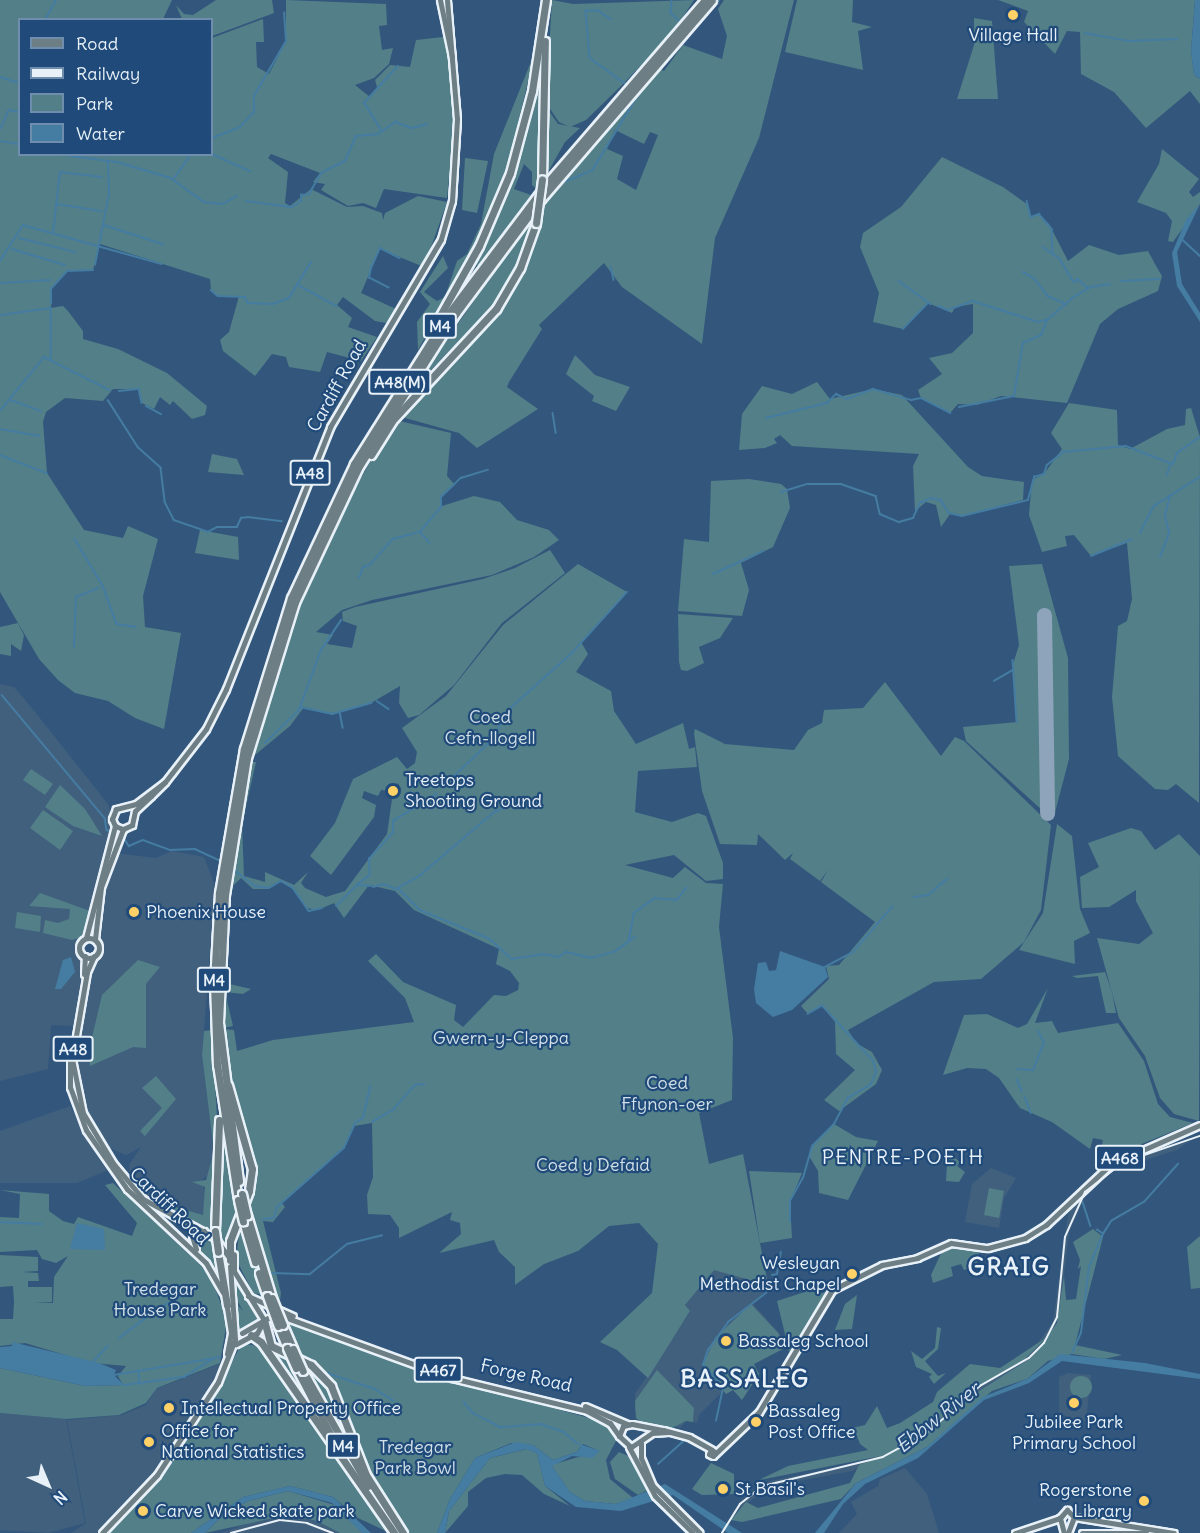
<!DOCTYPE html>
<style>
body{margin:0}
#map{position:relative;width:1200px;height:1533px;overflow:hidden;background:#33577c;font-family:Delius,sans-serif}
div>[style]{position:absolute}
.built>*{inset:0;background:#41607e}
.green>*{inset:0;background:#527f88}
.round{border-radius:50%}
.water>*{inset:0;background:#457ca2}
.stream>*{height:1.5px;margin:-0.75px;padding:0 0.75px;transform-origin:0.75px;border-radius:0.75px;background:#457ca2}
.runway>*{height:15px;margin:-7.5px;padding:0 7.5px;transform-origin:7.5px;border-radius:7.5px;background:#8ea4ba}
.roads{filter:drop-shadow(2px 0 #e8f1f8) drop-shadow(-2px 0 #e8f1f8) drop-shadow(0 2px #e8f1f8) drop-shadow(0 -2px #e8f1f8)}
.major>*{height:5px;margin:-2.5px;padding:0 2.5px;transform-origin:2.5px;border-radius:2.5px;background:#6d7e84}
.major>.ring{margin:-2.5px;padding:0;box-sizing:content-box;background:none;border:5px solid #6d7e84;border-radius:50%}
.highway>*{height:7px;margin:-3.5px;padding:0 3.5px;transform-origin:3.5px;border-radius:3.5px;background:#6d7e84}
.rail>*{height:1.5px;margin:-0.75px;padding:0 0.75px;transform-origin:0.75px;border-radius:0.75px;background:#e8f1f8}
.bridges{filter:drop-shadow(2px 0 #e8f1f8) drop-shadow(-2px 0 #e8f1f8) drop-shadow(0 2px #e8f1f8) drop-shadow(0 -2px #e8f1f8)}
.highway-bridge>*{height:7px;margin:-3.5px;padding:0 3.5px;transform-origin:3.5px;border-radius:3.5px;background:#6d7e84}
.dots>*{width:16px;height:16px;translate:-50% -50%;box-sizing:border-box;border:3px solid #1f4a7a;border-radius:50%}
span{translate:-50% -50%;white-space:nowrap;text-align:center;line-height:1.15;-webkit-text-stroke:4.5px #1f4a7a;paint-order:stroke}
.shield-label span{padding:2px 4px;background:#1f4a7a;border:2px solid;border-radius:4px;-webkit-text-stroke-width:0}
.shield-label{font-size:16px;color:#e8f1f8;font-weight:700}
.poi-label{font-size:18px;color:#e8f1f8}
.left{translate:0 -50%;text-align:left}
.right{translate:-100% -50%;text-align:right}
.street-label{font-size:18px;color:#e8f1f8}
.park-label{font-size:18px;color:#d2e0e7}
.neighbourhood-label{font-size:20px;color:#e8f1f8;letter-spacing:1.5px}
.water-label{font-size:20px;color:#d0dfeb;font-style:italic}
.district-label{font-size:24px;color:#e8f1f8;font-weight:700;letter-spacing:1.5px}
.legend{position:absolute;left:18px;top:18px;width:195px;height:138px;box-sizing:border-box;background:#1f4a7a;border:2px solid #6f8dac;margin:0;padding:8px 10px;list-style:none;font-size:18px;color:#e8f1f8}
.legend li{display:flex;align-items:center;gap:12px;height:30px}
.legend b{width:30px;border:2px solid #6f8dac}
.north{position:absolute;left:18px;top:1455px;width:60px;height:60px;-webkit-text-stroke:4px #1f4a7a;paint-order:stroke;rotate:136deg;font-size:16px;font-weight:700;line-height:24px;text-align:center;color:#e8f1f8}
.north::after{content:'';display:block;margin:auto;width:21px;height:27px;background:#e8f1f8;clip-path:polygon(50% 0,100% 100%,50% 72%,0 100%)}
</style>
<div id="map">
<div class="built">
<div style="clip-path:polygon(0 684px,14px 687px,35px 712px,108px 804px,115px 826px,79px 946px,85px 956px,84px 974px,73px 1026px,51px 1025px,48px 1069px,0 1081px)"></div>
<div style="clip-path:polygon(172px 851px,204px 857px,215px 886px,202px 1055px,214px 1152px,209px 1174px,201px 1181px,207px 1196px,203px 1215px,152px 1200px,131px 1178px,129px 1165px,141px 1147px,126px 1155px,107px 1147px,82px 1104px,75px 1071px,89px 971px,101px 951px,95px 924px,114px 853px,156px 858px)"></div>
<div style="clip-path:polygon(70px 1106px,108px 1170px,77px 1183px,0 1183px,0 1131px)"></div>
<div style="clip-path:polygon(1189px 1141px,1177px 1150px,1113px 1170px,1087px 1192px,1069px 1232px,1059px 1317px,1049px 1338px,1031px 1358px,906px 1447px,852px 1471px,771px 1486px,730px 1515px,748px 1494px,771px 1481px,859px 1463px,900px 1448px,940px 1420px,977px 1387px,1028px 1357px,1053px 1322px,1068px 1215px,1080px 1193px,1121px 1162px)"></div>
<div style="clip-path:polygon(991px 1168px,1016px 1178px,1004px 1198px,999px 1228px,965px 1222px,972px 1184px)"></div>
<div style="clip-path:polygon(714px 1269px,768px 1285px,770px 1291px,752px 1303px,779px 1333px,783px 1349px,754px 1364px,759px 1374px,742px 1399px,733px 1390px,726px 1394px,723px 1391px,699px 1415px,697px 1423px,686px 1421px,680px 1428px,635px 1413px,635px 1394px,690px 1312px,685px 1305px)"></div>
<div style="clip-path:polygon(222px 1363px,202px 1403px,144px 1487px,97px 1533px,71px 1533px,86px 1523px,67px 1420px,122px 1415px,146px 1405px,156px 1389px)"></div>
<div style="clip-path:polygon(1068px 1373px,1091px 1375px,1086px 1421px,1059px 1414px,1059px 1377px)"></div>
<div style="clip-path:polygon(0 1413px,66px 1419px,85px 1523px,48px 1533px,0 1530px)"></div>
<div style="clip-path:polygon(905px 1468px,927px 1494px,939px 1533px,839px 1533px,857px 1514px,851px 1502px,878px 1486px,880px 1479px)"></div>
<div style="clip-path:polygon(288px 1515px,317px 1521px,340px 1533px,222px 1533px,258px 1519px)"></div>
</div>
<div class="green">
<div style="clip-path:polygon(0 0,172px 0,163px 19px,20px 20px,20px 154px,212px 154px,212px 38px,263px 19px,264px 42px,256px 42px,257px 67px,269px 74px,286px 41px,286px 0,386px 4px,387px 25px,379px 26px,382px 50px,393px 48px,389px 64px,374px 78px,355px 85px,370px 97px,377px 87px,375px 80px,390px 65px,410px 67px,416px 40px,443px 37px,450px 58px,455px 116px,447px 198px,384px 189px,376px 208px,363px 203px,348px 206px,321px 190px,325px 184px,313px 182px,320px 173px,271px 154px,268px 158px,288px 172px,285px 203px,290px 206px,311px 189px,347px 207px,363px 206px,382px 213px,383px 220px,385px 213px,418px 196px,447px 202px,424px 267px,380px 249px,361px 293px,396px 309px,386px 323px,375px 321px,343px 297px,337px 305px,352px 318px,348px 327px,377px 337px,361px 361px,327px 352px,320px 372px,289px 367px,286px 357px,272px 354px,255px 376px,223px 351px,220px 340px,229px 332px,239px 296px,218px 296px,211px 290px,210px 279px,100px 244px,93px 270px,67px 271px,51px 289px,51px 308px,63px 306px,68px 311px,83px 331px,83px 339px,118px 349px,167px 373px,207px 406px,205px 415px,192px 419px,173px 401px,170px 405px,160px 397px,154px 409px,142px 403px,139px 389px,113px 389px,103px 401px,65px 398px,46px 412px,43px 422px,47px 473px,84px 530px,123px 538px,128px 526px,158px 539px,143px 596px,145px 627px,181px 633px,164px 729px,135px 718px,108px 701px,75px 693px,58px 680px,39px 659px,0 592px)"></div>
<div style="clip-path:polygon(216px 0,272px 0,274px 13px,212px 36px,212px 20px,182px 19px,176px 5px,184px 14px,193px 15px)"></div>
<div style="clip-path:polygon(552px 0,573px 4px,694px 0,672px 33px,623px 84px,586px 120px,570px 127px,559px 122px,546px 103px)"></div>
<div style="clip-path:polygon(evenodd,724px 0,794px 0,759px 138px,715px 238px,702px 344px,622px 287px,604px 263px,539px 325px,542px 329px,509px 382px,507px 387px,538px 409px,477px 448px,459px 433px,398px 416px,497px 312px,525px 264px,543px 199px,619px 111px,659px 68px,664px 71px,683px 45px,722px 59px,727px 36px,718px 9px,724px 0,615px 130px,644px 144px,650px 132px,658px 135px,636px 190px,617px 179px,623px 156px,607px 149px,615px 130px)"></div>
<div style="clip-path:polygon(797px 0,853px 0,852px 22px,872px 27px,858px 31px,863px 70px,785px 52px)"></div>
<div style="clip-path:polygon(998px 0,1195px 0,1191px 51px,1194px 75px,1200px 79px,1200px 104px,1190px 91px,1146px 128px,1114px 92px,1081px 74px,1080px 32px,1067px 31px,1055px 54px,1024px 22px,1028px 11px)"></div>
<div style="clip-path:polygon(974px 18px,992px 21px,998px 99px,957px 99px,974px 45px)"></div>
<div style="clip-path:polygon(536px 49px,503px 184px,479px 240px,418px 350px,417px 322px,430px 304px,420px 292px,443px 256px,448px 268px,424px 292px,437px 301px,445px 297px,457px 261px,467px 254px,481px 224px,494px 154px)"></div>
<div style="clip-path:polygon(540px 69px,537px 189px,532px 185px,532px 172px,524px 164px,514px 189px,531px 195px,479px 266px,474px 264px,506px 191px)"></div>
<div style="clip-path:polygon(544px 104px,558px 124px,580px 128px,565px 142px,544px 179px)"></div>
<div style="clip-path:polygon(1162px 149px,1199px 179px,1189px 192px,1193px 197px,1200px 192px,1200px 204px,1173px 242px,1168px 241px,1172px 221px,1166px 213px,1137px 202px,1159px 164px)"></div>
<div style="clip-path:polygon(942px 157px,1003px 187px,1028px 205px,1031px 217px,1039px 214px,1049px 224px,1068px 261px,1089px 245px,1119px 255px,1148px 251px,1155px 264px,1162px 276px,1158px 291px,1118px 309px,1100px 324px,1067px 403px,1001px 396px,977px 405px,958px 404px,950px 413px,921px 398px,918px 390px,942px 374px,929px 358px,952px 353px,973px 333px,973px 304px,955px 307px,952px 313px,928px 303px,903px 329px,873px 322px,879px 293px,860px 247px,863px 233px,901px 207px)"></div>
<div style="clip-path:polygon(465px 158px,488px 161px,477px 213px,462px 210px)"></div>
<div style="clip-path:polygon(534px 214px,519px 265px,503px 294px,412px 390px)"></div>
<div style="clip-path:polygon(575px 355px,595px 375px,630px 387px,616px 411px,592px 401px,594px 396px,566px 374px)"></div>
<div style="clip-path:polygon(817px 382px,830px 399px,873px 389px,902px 395px,968px 467px,982px 476px,1024px 482px,1023px 500px,962px 516px,950px 514px,941px 527px,936px 505px,926px 502px,915px 511px,913px 466px,919px 454px,792px 446px,780px 435px,774px 439px,777px 443px,765px 448px,739px 450px,742px 414px,762px 386px,792px 394px)"></div>
<div style="clip-path:polygon(1069px 403px,1117px 410px,1118px 445px,1130px 449px,1167px 429px,1185px 425px,1186px 409px,1191px 408px,1200px 437px,1199px 803px,1176px 784px,1168px 790px,1155px 789px,1118px 756px,1112px 697px,1118px 626px,1127px 621px,1132px 599px,1127px 543px,1091px 556px,1074px 535px,1065px 536px,1067px 546px,1042px 552px,1029px 515px,1032px 480px,1044px 474px,1062px 449px,1051px 433px)"></div>
<div style="clip-path:polygon(395px 420px,451px 433px,447px 476px,455px 485px,441px 497px,442px 506px,474px 496px,500px 502px,517px 520px,549px 530px,559px 540px,534px 557px,492px 575px,372px 600px,342px 610px,316px 632px,333px 635px,327px 644px,352px 648px,357px 626px,343px 621px,342px 612px,355px 607px,483px 579px,515px 568px,550px 550px,565px 573px,502px 623px,454px 685px,419px 715px,408px 718px,399px 703px,400px 686px,371px 703px,332px 714px,304px 707px,290px 726px,250px 759px,304px 590px,338px 517px)"></div>
<div style="clip-path:polygon(212px 454px,237px 459px,244px 475px,208px 472px)"></div>
<div style="clip-path:polygon(749px 479px,781px 484px,787px 489px,790px 508px,773px 547px,741px 563px,749px 590px,742px 616px,678px 611px,684px 539px,709px 542px,711px 481px)"></div>
<div style="clip-path:polygon(200px 530px,238px 537px,239px 560px,195px 553px)"></div>
<div style="clip-path:polygon(578px 564px,627px 592px,581px 642px,588px 654px,576px 672px,611px 691px,614px 711px,636px 744px,683px 723px,689px 749px,695px 747px,697px 767px,638px 771px,635px 812px,672px 822px,698px 813px,706px 816px,723px 863px,723px 879px,706px 881px,674px 855px,625px 865px,673px 878px,685px 867px,706px 883px,723px 884px,719px 927px,733px 1038px,732px 1100px,699px 1113px,709px 1164px,743px 1154px,768px 1285px,714px 1270px,685px 1305px,690px 1311px,648px 1378px,617px 1350px,600px 1342px,652px 1293px,658px 1244px,639px 1223px,609px 1226px,578px 1251px,544px 1264px,515px 1285px,515px 1267px,499px 1252px,494px 1240px,439px 1253px,461px 1234px,460px 1223px,450px 1220px,452px 1212px,399px 1238px,399px 1228px,390px 1215px,368px 1214px,367px 1195px,373px 1177px,372px 1123px,354px 1126px,344px 1148px,282px 1203px,285px 1207px,273px 1222px,263px 1221px,281px 1293px,279px 1307px,246px 1203px,253px 1160px,229px 1080px,225px 1044px,224px 1029px,234px 1030px,237px 1051px,273px 1040px,414px 1022px,405px 998px,368px 961px,376px 954px,403px 982px,456px 1005px,454px 1020px,463px 1027px,494px 995px,506px 996px,518px 990px,519px 983px,510px 971px,496px 964px,499px 949px,414px 910px,395px 891px,369px 885px,344px 918px,334px 903px,318px 910px,306px 908px,293px 888px,281px 881px,268px 889px,253px 889px,241px 878px,231px 888px,225px 983px,251px 989px,243px 994px,225px 992px,233px 1026px,224px 1028px,223px 978px,233px 852px,249px 762px,256px 762px,242px 824px,244px 876px,265px 882px,265px 872px,294px 885px,308px 872px,301px 883px,305px 888px,326px 897px,345px 891px,387px 834px,393px 792px,401px 789px,398px 783px,392px 791px,381px 790px,378px 796px,364px 791px,362px 798px,376px 805px,374px 817px,331px 875px,310px 856px,335px 823px,353px 779px,397px 757px,407px 769px,415px 763px,417px 752px,402px 728px,446px 696px,503px 625px)"></div>
<div style="clip-path:polygon(1042px 564px,1068px 658px,1069px 759px,1053px 820px,966px 741px,963px 727px,1017px 722px,1013px 664px,1019px 645px,1009px 566px)"></div>
<div style="clip-path:polygon(678px 614px,733px 618px,720px 638px,699px 647px,704px 663px,687px 671px,681px 670px,679px 662px)"></div>
<div style="clip-path:polygon(18px 623px,24px 635px,21px 651px,11px 644px,11px 656px,0 654px,0 627px)"></div>
<div style="clip-path:polygon(885px 682px,941px 756px,955px 737px,964px 741px,1051px 825px,1041px 910px,1024px 942px,981px 979px,934px 982px,848px 1030px,856px 1043px,872px 1052px,882px 1070px,876px 1084px,839px 1111px,824px 1100px,855px 1070px,836px 1054px,835px 1022px,822px 1006px,808px 1014px,801px 1006px,829px 979px,826px 966px,839px 965px,875px 922px,821px 882px,828px 870px,820px 881px,790px 859px,793px 853px,785px 860px,758px 834px,757px 845px,720px 844px,702px 791px,694px 733px,695px 729px,725px 744px,794px 750px,808px 730px,822px 723px,824px 710px,863px 708px)"></div>
<div style="clip-path:polygon(31px 769px,53px 784px,45px 795px,23px 780px)"></div>
<div style="clip-path:polygon(60px 785px,85px 809px,102px 836px,73px 826px,45px 807px)"></div>
<div style="clip-path:polygon(43px 810px,73px 831px,60px 850px,30px 828px)"></div>
<div style="clip-path:polygon(1057px 824px,1072px 836px,1080px 909px,1090px 933px,1074px 941px,1075px 964px,1019px 950px,1043px 913px)"></div>
<div style="clip-path:polygon(1131px 828px,1141px 831px,1155px 850px,1179px 834px,1200px 856px,1199px 1121px,1174px 1114px,1160px 1098px,1145px 1056px,1119px 1018px,1097px 938px,1139px 944px,1153px 933px,1136px 901px,1136px 890px,1109px 907px,1082px 908px,1080px 877px,1099px 867px,1088px 843px)"></div>
<div style="clip-path:polygon(40px 893px,90px 911px,82px 937px,72px 940px,43px 933px,45px 920px,58px 923px,69px 919px,70px 909px,29px 906px)"></div>
<div style="clip-path:polygon(17px 912px,41px 916px,40px 932px,15px 928px)"></div>
<div style="clip-path:polygon(138px 960px,160px 967px,146px 984px,146px 1048px,133px 1047px,90px 1066px,89px 1050px,102px 995px)"></div>
<div style="clip-path:polygon(1105px 972px,1112px 992px,1116px 1013px,1106px 1013px,1098px 976px,1077px 978px,1072px 976px)"></div>
<div style="clip-path:polygon(1048px 988px,1035px 1023px,1052px 1021px,1058px 1033px,1118px 1023px,1144px 1061px,1158px 1104px,1170px 1117px,1193px 1123px,1122px 1152px,1100px 1154px,1103px 1140px,1093px 1138px,1090px 1149px,1052px 1122px,1020px 1108px,999px 1078px,986px 1069px,967px 1068px,943px 1075px,964px 1015px,987px 1014px,1018px 1028px,1027px 1024px)"></div>
<div style="clip-path:polygon(212px 1030px,218px 1135px,213px 1231px,149px 1200px,127px 1174px,152px 1200px,203px 1215px,205px 1187px,192px 1182px,206px 1180px,214px 1152px,202px 1055px,204px 1031px)"></div>
<div style="clip-path:polygon(156px 1076px,176px 1099px,145px 1136px,140px 1131px,162px 1108px,142px 1088px)"></div>
<div style="clip-path:polygon(834px 1124px,856px 1137px,878px 1141px,848px 1200px,819px 1193px,818px 1171px,809px 1156px,812px 1146px)"></div>
<div style="clip-path:polygon(223px 1139px,239px 1212px,227px 1247px,218px 1235px)"></div>
<div style="clip-path:polygon(940px 1154px,947px 1158px,950px 1154px,960px 1162px,957px 1166px,965px 1172px,959px 1182px,946px 1181px,947px 1165px)"></div>
<div style="clip-path:polygon(749px 1171px,802px 1173px,790px 1202px,792px 1238px,760px 1243px)"></div>
<div style="clip-path:polygon(113px 1183px,210px 1274px,227px 1321px,220px 1363px,157px 1388px,146px 1403px,119px 1415px,66px 1419px,0 1413px,0 1368px,85px 1386px,123px 1385px,118px 1376px,126px 1366px,92px 1363px,25px 1343px,0 1346px,0 1319px,13px 1319px,14px 1302px,13px 1286px,0 1287px,0 1255px,38px 1257px,38px 1271px,22px 1272px,38px 1273px,39px 1281px,28px 1281px,28px 1287px,52px 1287px,52px 1302px,34px 1303px,53px 1303px,54px 1277px,68px 1256px,56px 1263px,42px 1259px,37px 1250px,0 1252px,0 1217px,19px 1218px,20px 1194px,0 1190px,49px 1194px,49px 1211px,63px 1221px,74px 1224px,78px 1217px,132px 1236px,137px 1223px,105px 1185px)"></div>
<div style="clip-path:polygon(989px 1188px,1004px 1191px,999px 1218px,984px 1215px)"></div>
<div style="clip-path:polygon(241px 1219px,264px 1295px,253px 1293px,236px 1259px)"></div>
<div style="clip-path:polygon(1093px 1229px,1103px 1237px,1075px 1345px,1122px 1355px,1104px 1359px,1072px 1354px,1048px 1361px,1027px 1379px,992px 1391px,927px 1447px,856px 1483px,841px 1499px,742px 1522px,731px 1520px,746px 1502px,758px 1508px,850px 1483px,859px 1465px,913px 1442px,973px 1395px,1031px 1358px,1057px 1323px,1064px 1276px,1066px 1300px,1076px 1299px,1081px 1266px,1078px 1269px,1080px 1260px,1073px 1242px)"></div>
<div style="clip-path:polygon(202px 1232px,214px 1239px,222px 1284px,194px 1245px,194px 1237px)"></div>
<div style="clip-path:polygon(1200px 1236px,1200px 1288px,1191px 1289px,1187px 1247px)"></div>
<div style="clip-path:polygon(945px 1245px,980px 1247px,976px 1267px,964px 1270px,961px 1264px,951px 1267px,953px 1276px,933px 1283px,931px 1275px)"></div>
<div style="clip-path:polygon(232px 1276px,259px 1315px,257px 1323px,242px 1330px,236px 1327px,236px 1303px,243px 1311px,232px 1291px)"></div>
<div style="clip-path:polygon(817px 1288px,819px 1294px,828px 1291px,790px 1355px,777px 1301px)"></div>
<div style="clip-path:polygon(857px 1295px,852px 1329px,835px 1330px,845px 1304px)"></div>
<div style="clip-path:polygon(751px 1304px,779px 1334px,783px 1349px,754px 1364px,759px 1374px,742px 1400px,733px 1390px,726px 1394px,703px 1365px,715px 1338px)"></div>
<div style="clip-path:polygon(284px 1319px,399px 1364px,599px 1421px,610px 1427px,617px 1439px,606px 1460px,610px 1479px,633px 1498px,616px 1504px,585px 1501px,570px 1492px,551px 1465px,599px 1451px,583px 1444px,577px 1452px,553px 1460px,533px 1445px,511px 1443px,475px 1458px,450px 1499px,437px 1533px,405px 1533px,370px 1479px,354px 1440px,358px 1436px,352px 1437px,334px 1386px,299px 1357px)"></div>
<div style="clip-path:polygon(937px 1327px,941px 1328px,938px 1349px,925px 1361px,938px 1376px,946px 1373px,934px 1384px,929px 1377px,932px 1374px,916px 1367px,911px 1351px,922px 1359px,935px 1348px)"></div>
<div style="clip-path:polygon(263px 1336px,268px 1346px,288px 1356px,326px 1433px,261px 1338px)"></div>
<div style="clip-path:polygon(1047px 1337px,1021px 1363px,977px 1387px,923px 1434px,886px 1455px,759px 1480px,788px 1466px,868px 1450px,860px 1444px,854px 1429px,848px 1429px,865px 1425px,877px 1406px,887px 1428px,900px 1423px,933px 1402px,937px 1392px,970px 1364px,1000px 1368px)"></div>
<div style="clip-path:polygon(246px 1344px,258px 1346px,270px 1361px,390px 1533px,358px 1518px,333px 1497px,290px 1486px,243px 1497px,191px 1533px,108px 1533px,163px 1475px,205px 1412px,241px 1345px)"></div>
<div style="clip-path:polygon(300px 1360px,330px 1389px,349px 1440px,345px 1443px)"></div>
<div style="clip-path:polygon(657px 1370px,694px 1408px,693px 1422px,686px 1421px,668px 1430px,644px 1425px,636px 1418px,635px 1401px)"></div>
<div class="round" style="left:1070px;top:1376px;width:22px;height:22px"></div>
<div style="clip-path:polygon(527px 1449px,537px 1453px,545px 1486px,570px 1506px,544px 1494px,522px 1475px,505px 1474px,486px 1478px,468px 1492px,468px 1506px,445px 1533px,449px 1511px,490px 1458px)"></div>
<div style="clip-path:polygon(619px 1452px,633px 1458px,648px 1490px,638px 1495px,615px 1479px,610px 1462px)"></div>
<div style="clip-path:polygon(711px 1463px,734px 1474px,734px 1494px,702px 1495px,692px 1489px)"></div>
<div style="clip-path:polygon(288px 1491px,338px 1506px,362px 1533px,340px 1533px,317px 1521px,288px 1515px,205px 1533px,223px 1515px,248px 1501px)"></div>
</div>
<div class="water">
<div style="clip-path:polygon(1195px 0,1200px 0,1200px 79px,1194px 75px,1191px 51px)"></div>
<div style="clip-path:polygon(1200px 204px,1177px 252px,1182px 284px,1200px 313px,1200px 322px,1177px 286px,1172px 253px,1186px 220px)"></div>
<div style="clip-path:polygon(780px 951px,825px 967px,828px 977px,792px 1010px,773px 1017px,756px 1003px,754px 989px,758px 963px,766px 962px,769px 971px,776px 970px)"></div>
<div style="clip-path:polygon(71px 957px,75px 972px,61px 989px,55px 989px,63px 960px)"></div>
<div style="clip-path:polygon(77px 1223px,104px 1229px,105px 1250px,70px 1249px)"></div>
<div style="clip-path:polygon(12px 1342px,99px 1363px,116px 1370px,114px 1375px,124px 1385px,85px 1386px,0 1368px,0 1347px,12px 1346px)"></div>
<div style="clip-path:polygon(1060px 1354px,1145px 1363px,1200px 1374px,1200px 1379px,1062px 1361px,1029px 1383px,984px 1400px,918px 1458px,865px 1484px,843px 1504px,824px 1533px,815px 1533px,856px 1483px,927px 1447px,983px 1397px,1027px 1379px)"></div>
<div style="clip-path:polygon(516px 1442px,533px 1445px,553px 1460px,577px 1452px,581px 1447px,577px 1443px,600px 1451px,592px 1458px,572px 1456px,552px 1466px,570px 1492px,585px 1501px,616px 1504px,665px 1484px,742px 1533px,728px 1533px,673px 1495px,621px 1511px,576px 1507px,545px 1486px,537px 1453px,526px 1449px,490px 1458px,449px 1511px,445px 1533px,437px 1533px,450px 1499px,475px 1458px)"></div>
<div style="clip-path:polygon(290px 1486px,333px 1497px,371px 1533px,362px 1533px,332px 1503px,288px 1491px,248px 1501px,223px 1515px,205px 1533px,191px 1533px,243px 1497px)"></div>
</div>
<div class="stream">
<div style="left:672px;top:0;width:13px;rotate:94deg"></div>
<div style="left:671px;top:13px;width:12px;rotate:42deg"></div>
<div style="left:45px;top:20px;width:23px;rotate:-61deg"></div>
<div style="left:611px;top:20px;width:16px;rotate:-145deg"></div>
<div style="left:598px;top:11px;width:12px;rotate:180deg"></div>
<div style="left:586px;top:11px;width:47px;rotate:85.1deg"></div>
<div style="left:590px;top:58px;width:44px;rotate:35.8deg"></div>
<div style="left:1085px;top:33px;width:45px;rotate:10.3deg"></div>
<div style="left:1129px;top:41px;width:48px;rotate:-2.4deg"></div>
<div style="left:0;top:77px;width:21px;rotate:17deg"></div>
<div style="left:0;top:129px;width:21px;rotate:-65deg"></div>
<div style="left:9px;top:110px;width:11px;rotate:10deg"></div>
<div style="left:381px;top:130px;width:32px;rotate:-122deg"></div>
<div style="left:364px;top:103px;width:50px;rotate:-47.4deg"></div>
<div style="left:212px;top:138px;width:30px;rotate:-21deg"></div>
<div style="left:240px;top:127px;width:21px;rotate:-47deg"></div>
<div style="left:254px;top:112px;width:16px;rotate:-90deg"></div>
<div style="left:254px;top:96px;width:64px;rotate:-59.8deg"></div>
<div style="left:286px;top:41px;width:28px;rotate:-94deg"></div>
<div style="left:0;top:141px;width:20px;rotate:9deg"></div>
<div style="left:56px;top:154px;width:62px;rotate:7.5deg"></div>
<div style="left:117px;top:162px;width:56px;rotate:16.5deg"></div>
<div style="left:171px;top:178px;width:41px;rotate:36deg"></div>
<div style="left:204px;top:202px;width:19px;rotate:6deg"></div>
<div style="left:223px;top:204px;width:16px;rotate:-30deg"></div>
<div style="left:212px;top:154px;width:42px;rotate:24.1deg"></div>
<div style="left:107px;top:156px;width:3px;rotate:-45deg"></div>
<div style="left:173px;top:180px;width:32px;rotate:-55deg"></div>
<div style="left:559px;top:184px;width:35px;rotate:-22deg"></div>
<div style="left:592px;top:171px;width:89px;rotate:-58.8deg"></div>
<div style="left:638px;top:95px;width:125px;rotate:-49.5deg"></div>
<div style="left:246px;top:201px;width:46px;rotate:7.4deg"></div>
<div style="left:292px;top:207px;width:11px;rotate:-34deg"></div>
<div style="left:301px;top:201px;width:6px;rotate:-90deg"></div>
<div style="left:301px;top:195px;width:8px;rotate:-7deg"></div>
<div style="left:309px;top:194px;width:24px;rotate:-60deg"></div>
<div style="left:321px;top:173px;width:27px;rotate:-27deg"></div>
<div style="left:345px;top:161px;width:27px;rotate:-66deg"></div>
<div style="left:356px;top:136px;width:22px;rotate:-5deg"></div>
<div style="left:378px;top:134px;width:22px;rotate:-34deg"></div>
<div style="left:396px;top:122px;width:17px;rotate:21deg"></div>
<div style="left:412px;top:128px;width:16px;rotate:-14deg"></div>
<div style="left:1027px;top:201px;width:16px;rotate:76deg"></div>
<div style="left:1031px;top:217px;width:9px;rotate:-21deg"></div>
<div style="left:1039px;top:214px;width:20px;rotate:49deg"></div>
<div style="left:1052px;top:229px;width:25px;rotate:88deg"></div>
<div style="left:57px;top:204px;width:45px;rotate:9deg"></div>
<div style="left:104px;top:225px;width:62px;rotate:17.9deg"></div>
<div style="left:53px;top:233px;width:61px;rotate:-83.5deg"></div>
<div style="left:60px;top:172px;width:42px;rotate:6.8deg"></div>
<div style="left:19px;top:238px;width:58px;rotate:14deg"></div>
<div style="left:1183px;top:240px;width:23px;rotate:43deg"></div>
<div style="left:1043px;top:247px;width:21px;rotate:35deg"></div>
<div style="left:1060px;top:259px;width:27px;rotate:59deg"></div>
<div style="left:1074px;top:282px;width:5px;rotate:-37deg"></div>
<div style="left:1078px;top:279px;width:13px;rotate:42deg"></div>
<div style="left:12px;top:249px;width:55px;rotate:16.8deg"></div>
<div style="left:0;top:261px;width:43px;rotate:-57.4deg"></div>
<div style="left:23px;top:225px;width:144px;rotate:15.7deg"></div>
<div style="left:95px;top:265px;width:72px;rotate:-78.8deg"></div>
<div style="left:109px;top:194px;width:33px;rotate:-92deg"></div>
<div style="left:611px;top:267px;width:13px;rotate:77deg"></div>
<div style="left:1023px;top:272px;width:13px;rotate:29deg"></div>
<div style="left:1034px;top:278px;width:23px;rotate:52deg"></div>
<div style="left:1048px;top:296px;width:20px;rotate:24deg"></div>
<div style="left:899px;top:281px;width:39px;rotate:36deg"></div>
<div style="left:1121px;top:281px;width:38px;rotate:-3deg"></div>
<div style="left:0;top:283px;width:50px;rotate:-3.4deg"></div>
<div style="left:298px;top:285px;width:44px;rotate:28.3deg"></div>
<div style="left:389px;top:288px;width:22px;rotate:-153deg"></div>
<div style="left:369px;top:278px;width:10px;rotate:-79deg"></div>
<div style="left:371px;top:268px;width:22px;rotate:-66deg"></div>
<div style="left:380px;top:248px;width:22px;rotate:27deg"></div>
<div style="left:211px;top:290px;width:9px;rotate:41deg"></div>
<div style="left:218px;top:296px;width:27px;rotate:2deg"></div>
<div style="left:245px;top:297px;width:7px;rotate:63deg"></div>
<div style="left:248px;top:303px;width:25px;rotate:2deg"></div>
<div style="left:273px;top:304px;width:17px;rotate:-21deg"></div>
<div style="left:289px;top:298px;width:42px;rotate:-58.6deg"></div>
<div style="left:51px;top:304px;width:15px;rotate:-90deg"></div>
<div style="left:51px;top:289px;width:24px;rotate:-48deg"></div>
<div style="left:67px;top:271px;width:26px;rotate:-2deg"></div>
<div style="left:938px;top:306px;width:11px;rotate:22deg"></div>
<div style="left:948px;top:310px;width:27px;rotate:-20deg"></div>
<div style="left:973px;top:301px;width:68px;rotate:17.9deg"></div>
<div style="left:1038px;top:322px;width:8px;rotate:-14deg"></div>
<div style="left:0;top:315px;width:51px;rotate:-7.8deg"></div>
<div style="left:51px;top:308px;width:52px;rotate:90deg"></div>
<div style="left:903px;top:329px;width:36px;rotate:-46deg"></div>
<div style="left:119px;top:391px;width:20px;rotate:-6deg"></div>
<div style="left:139px;top:389px;width:14px;rotate:78deg"></div>
<div style="left:11px;top:400px;width:32px;rotate:20deg"></div>
<div style="left:108px;top:400px;width:56px;rotate:57.4deg"></div>
<div style="left:138px;top:447px;width:31px;rotate:42deg"></div>
<div style="left:161px;top:468px;width:34px;rotate:83deg"></div>
<div style="left:165px;top:502px;width:20px;rotate:63deg"></div>
<div style="left:174px;top:520px;width:36px;rotate:19deg"></div>
<div style="left:208px;top:532px;width:10px;rotate:-29deg"></div>
<div style="left:217px;top:527px;width:20px"></div>
<div style="left:237px;top:527px;width:10px;rotate:-66deg"></div>
<div style="left:241px;top:518px;width:7px;rotate:-8deg"></div>
<div style="left:248px;top:517px;width:34px;rotate:7deg"></div>
<div style="left:146px;top:406px;width:17px;rotate:28deg"></div>
<div style="left:959px;top:407px;width:56px;rotate:-11.3deg"></div>
<div style="left:1014px;top:396px;width:54px;rotate:-80.4deg"></div>
<div style="left:1023px;top:343px;width:20px;rotate:-24deg"></div>
<div style="left:1041px;top:335px;width:16px;rotate:-68deg"></div>
<div style="left:1047px;top:320px;width:33px;rotate:-41deg"></div>
<div style="left:1072px;top:298px;width:22px;rotate:-30deg"></div>
<div style="left:1091px;top:287px;width:19px;rotate:-9deg"></div>
<div style="left:0;top:411px;width:70px;rotate:-50.8deg"></div>
<div style="left:44px;top:357px;width:74px;rotate:26.6deg"></div>
<div style="left:553px;top:413px;width:20px;rotate:81deg"></div>
<div style="left:766px;top:418px;width:63px;rotate:-13.8deg"></div>
<div style="left:827px;top:403px;width:13px;rotate:-45deg"></div>
<div style="left:836px;top:394px;width:12px;rotate:24deg"></div>
<div style="left:847px;top:399px;width:28px;rotate:-21deg"></div>
<div style="left:873px;top:389px;width:40px;rotate:16deg"></div>
<div style="left:911px;top:400px;width:10px;rotate:-11deg"></div>
<div style="left:921px;top:398px;width:33px;rotate:27deg"></div>
<div style="left:0;top:429px;width:40px;rotate:10deg"></div>
<div style="left:0;top:455px;width:50px;rotate:21deg"></div>
<div style="left:1167px;top:475px;width:10px;rotate:-73deg"></div>
<div style="left:781px;top:492px;width:28px;rotate:-17deg"></div>
<div style="left:808px;top:484px;width:33px"></div>
<div style="left:841px;top:484px;width:37px;rotate:19deg"></div>
<div style="left:876px;top:496px;width:18px;rotate:77deg"></div>
<div style="left:880px;top:514px;width:21px;rotate:23deg"></div>
<div style="left:899px;top:522px;width:15px;rotate:-16deg"></div>
<div style="left:913px;top:518px;width:17px;rotate:-65deg"></div>
<div style="left:920px;top:503px;width:12px;rotate:-24deg"></div>
<div style="left:931px;top:498px;width:10px;rotate:11deg"></div>
<div style="left:941px;top:500px;width:15px;rotate:58deg"></div>
<div style="left:949px;top:513px;width:13px;rotate:13deg"></div>
<div style="left:962px;top:516px;width:68px;rotate:-13.6deg"></div>
<div style="left:1028px;top:500px;width:24px;rotate:-75deg"></div>
<div style="left:1034px;top:477px;width:10px;rotate:-17deg"></div>
<div style="left:1044px;top:474px;width:9px;rotate:-72deg"></div>
<div style="left:1047px;top:465px;width:21px;rotate:-39deg"></div>
<div style="left:1063px;top:452px;width:63px;rotate:-5.4deg"></div>
<div style="left:1126px;top:446px;width:50px;rotate:21deg"></div>
<div style="left:1173px;top:464px;width:12px;rotate:-70deg"></div>
<div style="left:1177px;top:453px;width:28px;rotate:-35deg"></div>
<div style="left:421px;top:533px;width:13px;rotate:48deg"></div>
<div style="left:1140px;top:533px;width:30px;rotate:-63deg"></div>
<div style="left:1154px;top:506px;width:54px;rotate:-32.2deg"></div>
<div style="left:75px;top:539px;width:55px;rotate:59.2deg"></div>
<div style="left:103px;top:586px;width:40px;rotate:69.8deg"></div>
<div style="left:117px;top:624px;width:19px;rotate:9deg"></div>
<div style="left:1091px;top:556px;width:44px;rotate:-22.5deg"></div>
<div style="left:1160px;top:557px;width:26px;rotate:-69deg"></div>
<div style="left:1169px;top:533px;width:18px;rotate:-103deg"></div>
<div style="left:1165px;top:515px;width:20px;rotate:-75deg"></div>
<div style="left:713px;top:574px;width:55px;rotate:-24.7deg"></div>
<div style="left:359px;top:578px;width:12px;rotate:-70deg"></div>
<div style="left:363px;top:567px;width:7px;rotate:-16deg"></div>
<div style="left:370px;top:565px;width:35px;rotate:-49deg"></div>
<div style="left:393px;top:539px;width:28px;rotate:-15deg"></div>
<div style="left:420px;top:532px;width:33px;rotate:-50deg"></div>
<div style="left:441px;top:507px;width:10px;rotate:-90deg"></div>
<div style="left:441px;top:497px;width:28px;rotate:-44deg"></div>
<div style="left:461px;top:478px;width:28px;rotate:-17deg"></div>
<div style="left:74px;top:647px;width:50px;rotate:-87.7deg"></div>
<div style="left:76px;top:597px;width:24px;rotate:-22deg"></div>
<div style="left:1013px;top:660px;width:62px;rotate:86.3deg"></div>
<div style="left:994px;top:681px;width:22px;rotate:-30deg"></div>
<div style="left:2px;top:695px;width:160px;rotate:50.1deg"></div>
<div style="left:105px;top:818px;width:12px;rotate:81deg"></div>
<div style="left:107px;top:830px;width:12px;rotate:20deg"></div>
<div style="left:377px;top:701px;width:14px;rotate:34deg"></div>
<div style="left:300px;top:707px;width:33px;rotate:12deg"></div>
<div style="left:332px;top:714px;width:41px;rotate:-15.8deg"></div>
<div style="left:340px;top:712px;width:16px;rotate:79deg"></div>
<div style="left:506px;top:712px;width:89px;rotate:-41.8deg"></div>
<div style="left:572px;top:653px;width:82px;rotate:-48deg"></div>
<div style="left:265px;top:743px;width:47px;rotate:-44.1deg"></div>
<div style="left:299px;top:710px;width:64px;rotate:-69.9deg"></div>
<div style="left:321px;top:650px;width:36px;rotate:-56deg"></div>
<div style="left:449px;top:781px;width:62px;rotate:-43.7deg"></div>
<div style="left:494px;top:738px;width:26px;rotate:-65deg"></div>
<div style="left:123px;top:836px;width:12px;rotate:59deg"></div>
<div style="left:129px;top:846px;width:15px;rotate:-23deg"></div>
<div style="left:143px;top:840px;width:29px;rotate:20deg"></div>
<div style="left:170px;top:850px;width:25px;rotate:-2deg"></div>
<div style="left:195px;top:849px;width:29px;rotate:25deg"></div>
<div style="left:233px;top:869px;width:28px;rotate:38deg"></div>
<div style="left:255px;top:886px;width:14px;rotate:8deg"></div>
<div style="left:269px;top:888px;width:14px;rotate:-30deg"></div>
<div style="left:281px;top:881px;width:14px;rotate:30deg"></div>
<div style="left:293px;top:888px;width:28px;rotate:55deg"></div>
<div style="left:309px;top:911px;width:13px;rotate:-13deg"></div>
<div style="left:357px;top:885px;width:16px;rotate:-38deg"></div>
<div style="left:370px;top:875px;width:16px;rotate:-94deg"></div>
<div style="left:369px;top:859px;width:36px;rotate:-48deg"></div>
<div style="left:393px;top:832px;width:11px;rotate:-90deg"></div>
<div style="left:393px;top:821px;width:51px;rotate:-32.1deg"></div>
<div style="left:373px;top:887px;width:11px;rotate:-15deg"></div>
<div style="left:384px;top:884px;width:13px;rotate:23deg"></div>
<div style="left:396px;top:889px;width:25px;rotate:-29deg"></div>
<div style="left:418px;top:877px;width:100px;rotate:-40.5deg"></div>
<div style="left:494px;top:812px;width:34px;rotate:-23deg"></div>
<div style="left:398px;top:888px;width:31px;rotate:45deg"></div>
<div style="left:420px;top:910px;width:76px;rotate:22.5deg"></div>
<div style="left:490px;top:939px;width:30px;rotate:42deg"></div>
<div style="left:512px;top:959px;width:30px;rotate:-9deg"></div>
<div style="left:542px;top:954px;width:17px;rotate:10deg"></div>
<div style="left:559px;top:957px;width:9px;rotate:-36deg"></div>
<div style="left:566px;top:952px;width:26px;rotate:13deg"></div>
<div style="left:591px;top:958px;width:24px;rotate:-15deg"></div>
<div style="left:614px;top:952px;width:26px;rotate:-36deg"></div>
<div style="left:914px;top:897px;width:14px;rotate:-8deg"></div>
<div style="left:928px;top:895px;width:25px;rotate:-40deg"></div>
<div style="left:336px;top:906px;width:30px;rotate:-45deg"></div>
<div style="left:357px;top:885px;width:14px;rotate:4deg"></div>
<div style="left:629px;top:940px;width:27px;rotate:-80deg"></div>
<div style="left:634px;top:913px;width:26px;rotate:-36deg"></div>
<div style="left:655px;top:898px;width:22px;rotate:5deg"></div>
<div style="left:677px;top:900px;width:15px;rotate:-53deg"></div>
<div style="left:825px;top:967px;width:32px;rotate:-28deg"></div>
<div style="left:853px;top:952px;width:60px;rotate:-49.1deg"></div>
<div style="left:1017px;top:1069px;width:16px;rotate:4deg"></div>
<div style="left:1033px;top:1070px;width:29px;rotate:-68deg"></div>
<div style="left:1044px;top:1043px;width:13px;rotate:-117deg"></div>
<div style="left:1017px;top:1079px;width:13px;rotate:67deg"></div>
<div style="left:1025px;top:1097px;width:17px;rotate:69deg"></div>
<div style="left:372px;top:1122px;width:24px;rotate:-30deg"></div>
<div style="left:393px;top:1110px;width:33px;rotate:-49deg"></div>
<div style="left:415px;top:1085px;width:9px;rotate:-6deg"></div>
<div style="left:1083px;top:1202px;width:25px;rotate:72deg"></div>
<div style="left:263px;top:1219px;width:11px;rotate:-5deg"></div>
<div style="left:274px;top:1218px;width:11px;rotate:-75deg"></div>
<div style="left:277px;top:1207px;width:89px;rotate:-41.4deg"></div>
<div style="left:344px;top:1148px;width:27px;rotate:-66deg"></div>
<div style="left:355px;top:1123px;width:9px;rotate:-32deg"></div>
<div style="left:363px;top:1118px;width:32px;rotate:-77deg"></div>
<div style="left:0;top:1222px;width:42px;rotate:2.7deg"></div>
<div style="left:790px;top:1222px;width:21px;rotate:-90deg"></div>
<div style="left:790px;top:1201px;width:26px;rotate:-61deg"></div>
<div style="left:803px;top:1178px;width:33px;rotate:-74deg"></div>
<div style="left:812px;top:1146px;width:31px;rotate:-45deg"></div>
<div style="left:834px;top:1124px;width:30px;rotate:-62deg"></div>
<div style="left:848px;top:1098px;width:27px;rotate:-31deg"></div>
<div style="left:871px;top:1084px;width:13px;rotate:-67deg"></div>
<div style="left:876px;top:1072px;width:11px;rotate:-105deg"></div>
<div style="left:873px;top:1061px;width:75px;rotate:-132.8deg"></div>
<div style="left:822px;top:1006px;width:16px;rotate:150deg"></div>
<div style="left:1103px;top:1234px;width:15px;rotate:-58deg"></div>
<div style="left:1111px;top:1221px;width:38px;rotate:-30deg"></div>
<div style="left:1144px;top:1202px;width:51px;rotate:-48.2deg"></div>
<div style="left:272px;top:1273px;width:38px;rotate:2deg"></div>
<div style="left:310px;top:1274px;width:48px;rotate:-39deg"></div>
<div style="left:347px;top:1244px;width:36px;rotate:-14deg"></div>
<div style="left:772px;top:1275px;width:5px;rotate:-11deg"></div>
<div style="left:777px;top:1274px;width:22px;rotate:-80deg"></div>
<div style="left:161px;top:1307px;width:36px;rotate:-28deg"></div>
<div style="left:119px;top:1338px;width:35px;rotate:-37deg"></div>
<div style="left:1072px;top:1353px;width:22px;rotate:-66deg"></div>
<div style="left:1081px;top:1333px;width:66px;rotate:-83.1deg"></div>
<div style="left:1089px;top:1267px;width:36px;rotate:-67deg"></div>
<div style="left:1103px;top:1234px;width:7px;rotate:-146deg"></div>
<div style="left:92px;top:1363px;width:23px;rotate:-47deg"></div>
<div style="left:139px;top:1371px;width:13px;rotate:86deg"></div>
<div style="left:327px;top:1373px;width:51px;rotate:18.4deg"></div>
<div style="left:375px;top:1389px;width:22px;rotate:32deg"></div>
<div style="left:114px;top:1375px;width:108px;rotate:-9.6deg"></div>
<div style="left:124px;top:1385px;width:61px;rotate:-7.6deg"></div>
<div style="left:184px;top:1377px;width:36px;rotate:-32deg"></div>
<div style="left:464px;top:1402px;width:14px;rotate:51deg"></div>
<div style="left:473px;top:1413px;width:31px;rotate:27deg"></div>
<div style="left:501px;top:1427px;width:40px;rotate:-4.3deg"></div>
<div style="left:541px;top:1424px;width:24px;rotate:19deg"></div>
<div style="left:564px;top:1432px;width:17px;rotate:40deg"></div>
<div style="left:716px;top:1421px;width:35px;rotate:-78deg"></div>
<div style="left:723px;top:1387px;width:30px;rotate:-132deg"></div>
<div style="left:703px;top:1365px;width:16px;rotate:-72deg"></div>
<div style="left:708px;top:1350px;width:34px;rotate:-54deg"></div>
<div style="left:728px;top:1322px;width:48px;rotate:-37.3deg"></div>
<div style="left:658px;top:1464px;width:38px;rotate:-42deg"></div>
<div style="left:108px;top:1533px;width:80px;rotate:-46.5deg"></div>
<div style="left:163px;top:1475px;width:118px;rotate:-57.8deg"></div>
</div>
<div class="runway">
<div style="left:1044px;top:615px;width:198px;rotate:89.1deg"></div>
</div>
<div class="roads">
<div class="major">
<div style="left:440px;top:0;width:58px;rotate:78.1deg"></div>
<div style="left:165px;top:782px;width:36px;rotate:143deg"></div>
<div style="left:136px;top:804px;width:21px;rotate:166deg"></div>
<div style="left:116px;top:809px;width:11px;rotate:112deg"></div>
<div style="left:112px;top:819px;width:8px;rotate:67deg"></div>
<div style="left:115px;top:826px;width:9px;rotate:21deg"></div>
<div style="left:123px;top:829px;width:10px;rotate:-24deg"></div>
<div style="left:132px;top:825px;width:14px;rotate:-78deg"></div>
<div style="left:135px;top:811px;width:22px;rotate:-43deg"></div>
<div style="left:151px;top:796px;width:20px;rotate:-45deg"></div>
<div style="left:165px;top:782px;width:11px;rotate:-52deg"></div>
<div style="left:172px;top:773px;width:56px;rotate:-52.3deg"></div>
<div style="left:206px;top:729px;width:45px;rotate:-63.4deg"></div>
<div style="left:226px;top:689px;width:282px;rotate:-68.3deg"></div>
<div style="left:330px;top:427px;width:218px;rotate:-59.4deg"></div>
<div style="left:441px;top:239px;width:40px;rotate:-74deg"></div>
<div style="left:452px;top:201px;width:82px;rotate:-86.5deg"></div>
<div style="left:457px;top:119px;width:119px;rotate:-94.8deg"></div>
<div style="left:86px;top:938px;width:116px;rotate:-75.5deg"></div>
<div class="ring" style="left:79px;top:938px;width:15px;height:15px"></div>
<div style="left:95px;top:939px;width:52px;rotate:-83.4deg"></div>
<div style="left:101px;top:887px;width:62px;rotate:-69.2deg"></div>
<div style="left:94px;top:956px;width:17px;rotate:114deg"></div>
<div style="left:87px;top:972px;width:88px;rotate:99.8deg"></div>
<div style="left:72px;top:1059px;width:55px;rotate:78.5deg"></div>
<div style="left:83px;top:1113px;width:58px;rotate:59deg"></div>
<div style="left:113px;top:1163px;width:47px;rotate:50.2deg"></div>
<div style="left:143px;top:1199px;width:82px;rotate:28.4deg"></div>
<div style="left:215px;top:1238px;width:24px;rotate:54deg"></div>
<div style="left:84px;top:974px;width:18px;rotate:-87deg"></div>
<div style="left:70px;top:1042px;width:45px;rotate:90deg"></div>
<div style="left:70px;top:1087px;width:46px;rotate:69.6deg"></div>
<div style="left:86px;top:1130px;width:72px;rotate:55.2deg"></div>
<div style="left:127px;top:1189px;width:108px;rotate:43.1deg"></div>
<div style="left:206px;top:1263px;width:34px;rotate:60deg"></div>
<div style="left:196px;top:1249px;width:14px;rotate:-107deg"></div>
<div style="left:192px;top:1236px;width:13px;rotate:-23deg"></div>
<div style="left:232px;top:1268px;width:61px;rotate:58.4deg"></div>
<div style="left:264px;top:1320px;width:15px;rotate:118deg"></div>
<div style="left:257px;top:1333px;width:24px;rotate:152deg"></div>
<div style="left:248px;top:1296px;width:49px;rotate:24deg"></div>
<div style="left:226px;top:1301px;width:32px;rotate:81deg"></div>
<div style="left:231px;top:1333px;width:21px;rotate:101deg"></div>
<div style="left:242px;top:1333px;width:30px;rotate:-30deg"></div>
<div style="left:268px;top:1318px;width:19px"></div>
<div style="left:287px;top:1318px;width:176px;rotate:20deg"></div>
<div style="left:452px;top:1378px;width:139px;rotate:13.7deg"></div>
<div style="left:587px;top:1411px;width:26px;rotate:28deg"></div>
<div style="left:610px;top:1423px;width:16px;rotate:55deg"></div>
<div style="left:585px;top:1406px;width:46px;rotate:23.2deg"></div>
<div style="left:668px;top:1432px;width:16px;rotate:176deg"></div>
<div style="left:652px;top:1433px;width:25px;rotate:146deg"></div>
<div style="left:631px;top:1447px;width:16px;rotate:-137deg"></div>
<div style="left:619px;top:1436px;width:11px;rotate:-68deg"></div>
<div style="left:623px;top:1426px;width:9px;rotate:-13deg"></div>
<div style="left:632px;top:1424px;width:32px;rotate:11deg"></div>
<div style="left:663px;top:1430px;width:27px;rotate:15deg"></div>
<div style="left:689px;top:1437px;width:26px;rotate:29deg"></div>
<div style="left:641px;top:1443px;width:15px;rotate:90deg"></div>
<div style="left:641px;top:1458px;width:30px;rotate:67deg"></div>
<div style="left:653px;top:1486px;width:66px;rotate:45deg"></div>
<div style="left:629px;top:1447px;width:55px;rotate:62deg"></div>
<div style="left:655px;top:1496px;width:53px;rotate:44.2deg"></div>
<div style="left:711px;top:1450px;width:4px;rotate:27deg"></div>
<div style="left:715px;top:1452px;width:4px;rotate:117deg"></div>
<div style="left:713px;top:1456px;width:4px;rotate:-153deg"></div>
<div style="left:709px;top:1454px;width:4px;rotate:-63deg"></div>
<div style="left:714px;top:1455px;width:62px;rotate:-43.7deg"></div>
<div style="left:759px;top:1412px;width:142px;rotate:-59.1deg"></div>
<div style="left:832px;top:1290px;width:56px;rotate:-26.6deg"></div>
<div style="left:882px;top:1265px;width:36px;rotate:-11deg"></div>
<div style="left:917px;top:1258px;width:37px;rotate:-24deg"></div>
<div style="left:951px;top:1243px;width:37px;rotate:8deg"></div>
<div style="left:988px;top:1248px;width:38px;rotate:-15deg"></div>
<div style="left:1025px;top:1238px;width:25px;rotate:-32deg"></div>
<div style="left:1046px;top:1225px;width:89px;rotate:-43.2deg"></div>
<div style="left:1111px;top:1164px;width:97px;rotate:-23.7deg"></div>
<div style="left:1074px;top:1517px;width:101px;rotate:9.1deg"></div>
<div style="left:102px;top:1533px;width:80px;rotate:-46.5deg"></div>
<div style="left:157px;top:1475px;width:111px;rotate:-56.7deg"></div>
<div style="left:218px;top:1382px;width:46px;rotate:-68.4deg"></div>
<div style="left:235px;top:1339px;width:73px;rotate:-93.9deg"></div>
<div style="left:1015px;top:1533px;width:47px;rotate:-18.4deg"></div>
<div style="left:1064px;top:1533px;width:16px;rotate:-105deg"></div>
<div style="left:1060px;top:1518px;width:11px;rotate:-49deg"></div>
<div style="left:1067px;top:1510px;width:10px;rotate:45deg"></div>
<div style="left:1074px;top:1517px;width:17px;rotate:111deg"></div>
<div style="left:1082px;top:1533px;width:64px"></div>
</div>
<div class="highway">
<div style="left:542px;top:179px;width:138px;rotate:-88.8deg"></div>
<div style="left:432px;top:330px;width:96px;rotate:-60.8deg"></div>
<div style="left:479px;top:246px;width:79px;rotate:-67deg"></div>
<div style="left:510px;top:173px;width:85px;rotate:-75deg"></div>
<div style="left:532px;top:91px;width:92px;rotate:-81.3deg"></div>
<div style="left:390px;top:423px;width:156px;rotate:-47.1deg"></div>
<div style="left:496px;top:309px;width:48px;rotate:-59.7deg"></div>
<div style="left:520px;top:268px;width:48px;rotate:-70.4deg"></div>
<div style="left:371px;top:455px;width:39px;rotate:-58deg"></div>
<div style="left:228px;top:1085px;width:87px;rotate:74.1deg"></div>
<div style="left:252px;top:1169px;width:22px;rotate:98deg"></div>
<div style="left:249px;top:1191px;width:53px;rotate:110.8deg"></div>
<div style="left:230px;top:1241px;width:19px;rotate:90deg"></div>
<div style="left:239px;top:1181px;width:160px;rotate:-97.2deg"></div>
<div style="left:219px;top:1022px;width:127px;rotate:-87.3deg"></div>
<div style="left:225px;top:895px;width:139px;rotate:-80.9deg"></div>
<div style="left:247px;top:758px;width:163px;rotate:-72.9deg"></div>
<div style="left:295px;top:602px;width:148px;rotate:-64.8deg"></div>
<div style="left:358px;top:468px;width:183px;rotate:-57.7deg"></div>
<div style="left:456px;top:313px;width:142px;rotate:-53.3deg"></div>
<div style="left:541px;top:199px;width:262px;rotate:-49.3deg"></div>
<div style="left:238px;top:1200px;width:137px;rotate:-98.8deg"></div>
<div style="left:217px;top:1065px;width:83px;rotate:-92.1deg"></div>
<div style="left:214px;top:982px;width:89px;rotate:-86.8deg"></div>
<div style="left:219px;top:893px;width:146px;rotate:-80.2deg"></div>
<div style="left:244px;top:749px;width:158px;rotate:-72.7deg"></div>
<div style="left:291px;top:598px;width:148px;rotate:-64.8deg"></div>
<div style="left:354px;top:464px;width:177px;rotate:-57.9deg"></div>
<div style="left:448px;top:314px;width:164px;rotate:-52.9deg"></div>
<div style="left:547px;top:183px;width:242px;rotate:-49.2deg"></div>
<div style="left:247px;top:1215px;width:87px;rotate:73.2deg"></div>
<div style="left:243px;top:1221px;width:43px;rotate:73.7deg"></div>
<div style="left:215px;top:1231px;width:111px;rotate:-87.9deg"></div>
<div style="left:218px;top:1252px;width:54px;rotate:80.4deg"></div>
<div style="left:233px;top:1271px;width:16px;rotate:-90deg"></div>
<div style="left:259px;top:1273px;width:24px;rotate:71deg"></div>
<div style="left:264px;top:1320px;width:27px;rotate:75deg"></div>
<div style="left:271px;top:1346px;width:44px;rotate:25.4deg"></div>
<div style="left:311px;top:1365px;width:29px;rotate:46deg"></div>
<div style="left:331px;top:1386px;width:96px;rotate:68.5deg"></div>
<div style="left:366px;top:1475px;width:69px;rotate:57.5deg"></div>
<div style="left:283px;top:1325px;width:26px;rotate:67deg"></div>
<div style="left:278px;top:1326px;width:24px;rotate:68deg"></div>
<div style="left:251px;top:1335px;width:12px;rotate:35deg"></div>
<div style="left:261px;top:1342px;width:233px;rotate:55.1deg"></div>
<div style="left:296px;top:1368px;width:85px;rotate:62.5deg"></div>
<div style="left:303px;top:1371px;width:132px;rotate:60.5deg"></div>
</div>
</div>
<div class="rail">
<div style="left:231px;top:1533px;width:51px;rotate:-14.9deg"></div>
<div style="left:280px;top:1520px;width:27px;rotate:6deg"></div>
<div style="left:307px;top:1523px;width:28px;rotate:21deg"></div>
<div style="left:722px;top:1533px;width:34px;rotate:-58deg"></div>
<div style="left:740px;top:1504px;width:29px;rotate:-38deg"></div>
<div style="left:763px;top:1486px;width:123px;rotate:-13.6deg"></div>
<div style="left:883px;top:1457px;width:50px;rotate:-28.6deg"></div>
<div style="left:927px;top:1433px;width:71px;rotate:-41.6deg"></div>
<div style="left:980px;top:1386px;width:56px;rotate:-29.7deg"></div>
<div style="left:1029px;top:1358px;width:21px;rotate:-45deg"></div>
<div style="left:1044px;top:1343px;width:29px;rotate:-63deg"></div>
<div style="left:1057px;top:1317px;width:80px;rotate:-84.3deg"></div>
<div style="left:1065px;top:1237px;width:49px;rotate:-66deg"></div>
<div style="left:1085px;top:1192px;width:49px;rotate:-37.6deg"></div>
<div style="left:1124px;top:1162px;width:80px;rotate:-18.9deg"></div>
</div>
<div class="bridges">
<div class="highway-bridge">
<div style="left:536px;top:223px;width:44px;rotate:-82.2deg"></div>
<div style="left:242px;top:1194px;width:22px;rotate:77deg"></div>
<div style="left:238px;top:1200px;width:22px;rotate:77deg"></div>
<div style="left:215px;top:1231px;width:21px;rotate:82deg"></div>
<div style="left:267px;top:1296px;width:32px;rotate:70deg"></div>
<div style="left:272px;top:1298px;width:29px;rotate:68deg"></div>
<div style="left:287px;top:1348px;width:22px;rotate:66deg"></div>
<div style="left:293px;top:1349px;width:24px;rotate:66deg"></div>
</div>
</div>
<div class="dots">
<div style="left:1013px;top:15px;background:#ffd166"></div>
<div style="left:393px;top:791px;background:#ffd166"></div>
<div style="left:134px;top:912px;background:#ffd166"></div>
<div style="left:852px;top:1274px;background:#ffd166"></div>
<div style="left:726px;top:1341px;background:#ffd166"></div>
<div style="left:1074px;top:1403px;background:#ffd166"></div>
<div style="left:169px;top:1408px;background:#ffd166"></div>
<div style="left:756px;top:1422px;background:#ffd166"></div>
<div style="left:149px;top:1442px;background:#ffd166"></div>
<div style="left:723px;top:1489px;background:#ffd166"></div>
<div style="left:1144px;top:1501px;background:#ffd166"></div>
<div style="left:143px;top:1511px;background:#ffd166"></div>
</div>
<div class="shield-label">
<span style="left:440px;top:326px">M4</span>
<span style="left:400px;top:382px">A48(M)</span>
<span style="left:310px;top:473px">A48</span>
<span style="left:214px;top:980px">M4</span>
<span style="left:73px;top:1049px">A48</span>
<span style="left:1120px;top:1158px">A468</span>
<span style="left:438px;top:1370px">A467</span>
<span style="left:343px;top:1446px">M4</span>
</div>
<div class="poi-label">
<span style="left:1013px;top:35px">Village Hall</span>
<span class="left" style="left:405px;top:791px">Treetops<br>Shooting Ground</span>
<span class="left" style="left:146px;top:912px">Phoenix House</span>
<span class="right" style="left:840px;top:1274px">Wesleyan<br>Methodist Chapel</span>
<span class="left" style="left:738px;top:1341px">Bassaleg School</span>
<span class="left" style="left:181px;top:1408px">Intellectual Property Office</span>
<span class="left" style="left:768px;top:1422px">Bassaleg<br>Post Office</span>
<span style="left:1074px;top:1433px">Jubilee Park<br>Primary School</span>
<span class="left" style="left:161px;top:1442px">Office for<br>National Statistics</span>
<span class="left" style="left:735px;top:1489px">St Basil's</span>
<span class="right" style="left:1132px;top:1501px">Rogerstone<br>Library</span>
<span class="left" style="left:155px;top:1511px">Carve Wicked skate park</span>
</div>
<div class="street-label">
<span style="left:337px;top:386px;rotate:-61deg">Cardiff Road</span>
<span style="left:169px;top:1206px;rotate:44deg">Cardiff Road</span>
<span style="left:526px;top:1376px;rotate:13deg">Forge Road</span>
</div>
<div class="park-label">
<span style="left:490px;top:728px">Coed<br>Cefn-llogell</span>
<span style="left:501px;top:1038px">Gwern-y-Cleppa</span>
<span style="left:667px;top:1094px">Coed<br>Ffynon-oer</span>
<span style="left:593px;top:1165px">Coed y Defaid</span>
<span style="left:160px;top:1300px">Tredegar<br>House Park</span>
<span style="left:415px;top:1458px">Tredegar<br>Park Bowl</span>
</div>
<div class="neighbourhood-label">
<span style="left:903px;top:1156px">PENTRE-POETH</span>
</div>
<div class="water-label">
<span style="left:937px;top:1417px;rotate:-38deg">Ebbw River</span>
</div>
<div class="district-label">
<span style="left:1009px;top:1267px">GRAIG</span>
<span style="left:745px;top:1379px">BASSALEG</span>
</div>
<ul class="legend">
<li><b style="height:8px;background:#6d7e84"></b>Road</li>
<li><b style="height:8px;background:#e8f1f8"></b>Railway</li>
<li><b style="height:16px;background:#527f88"></b>Park</li>
<li><b style="height:16px;background:#457ca2"></b>Water</li>
</ul>
<div class="north">N</div>
</div>
